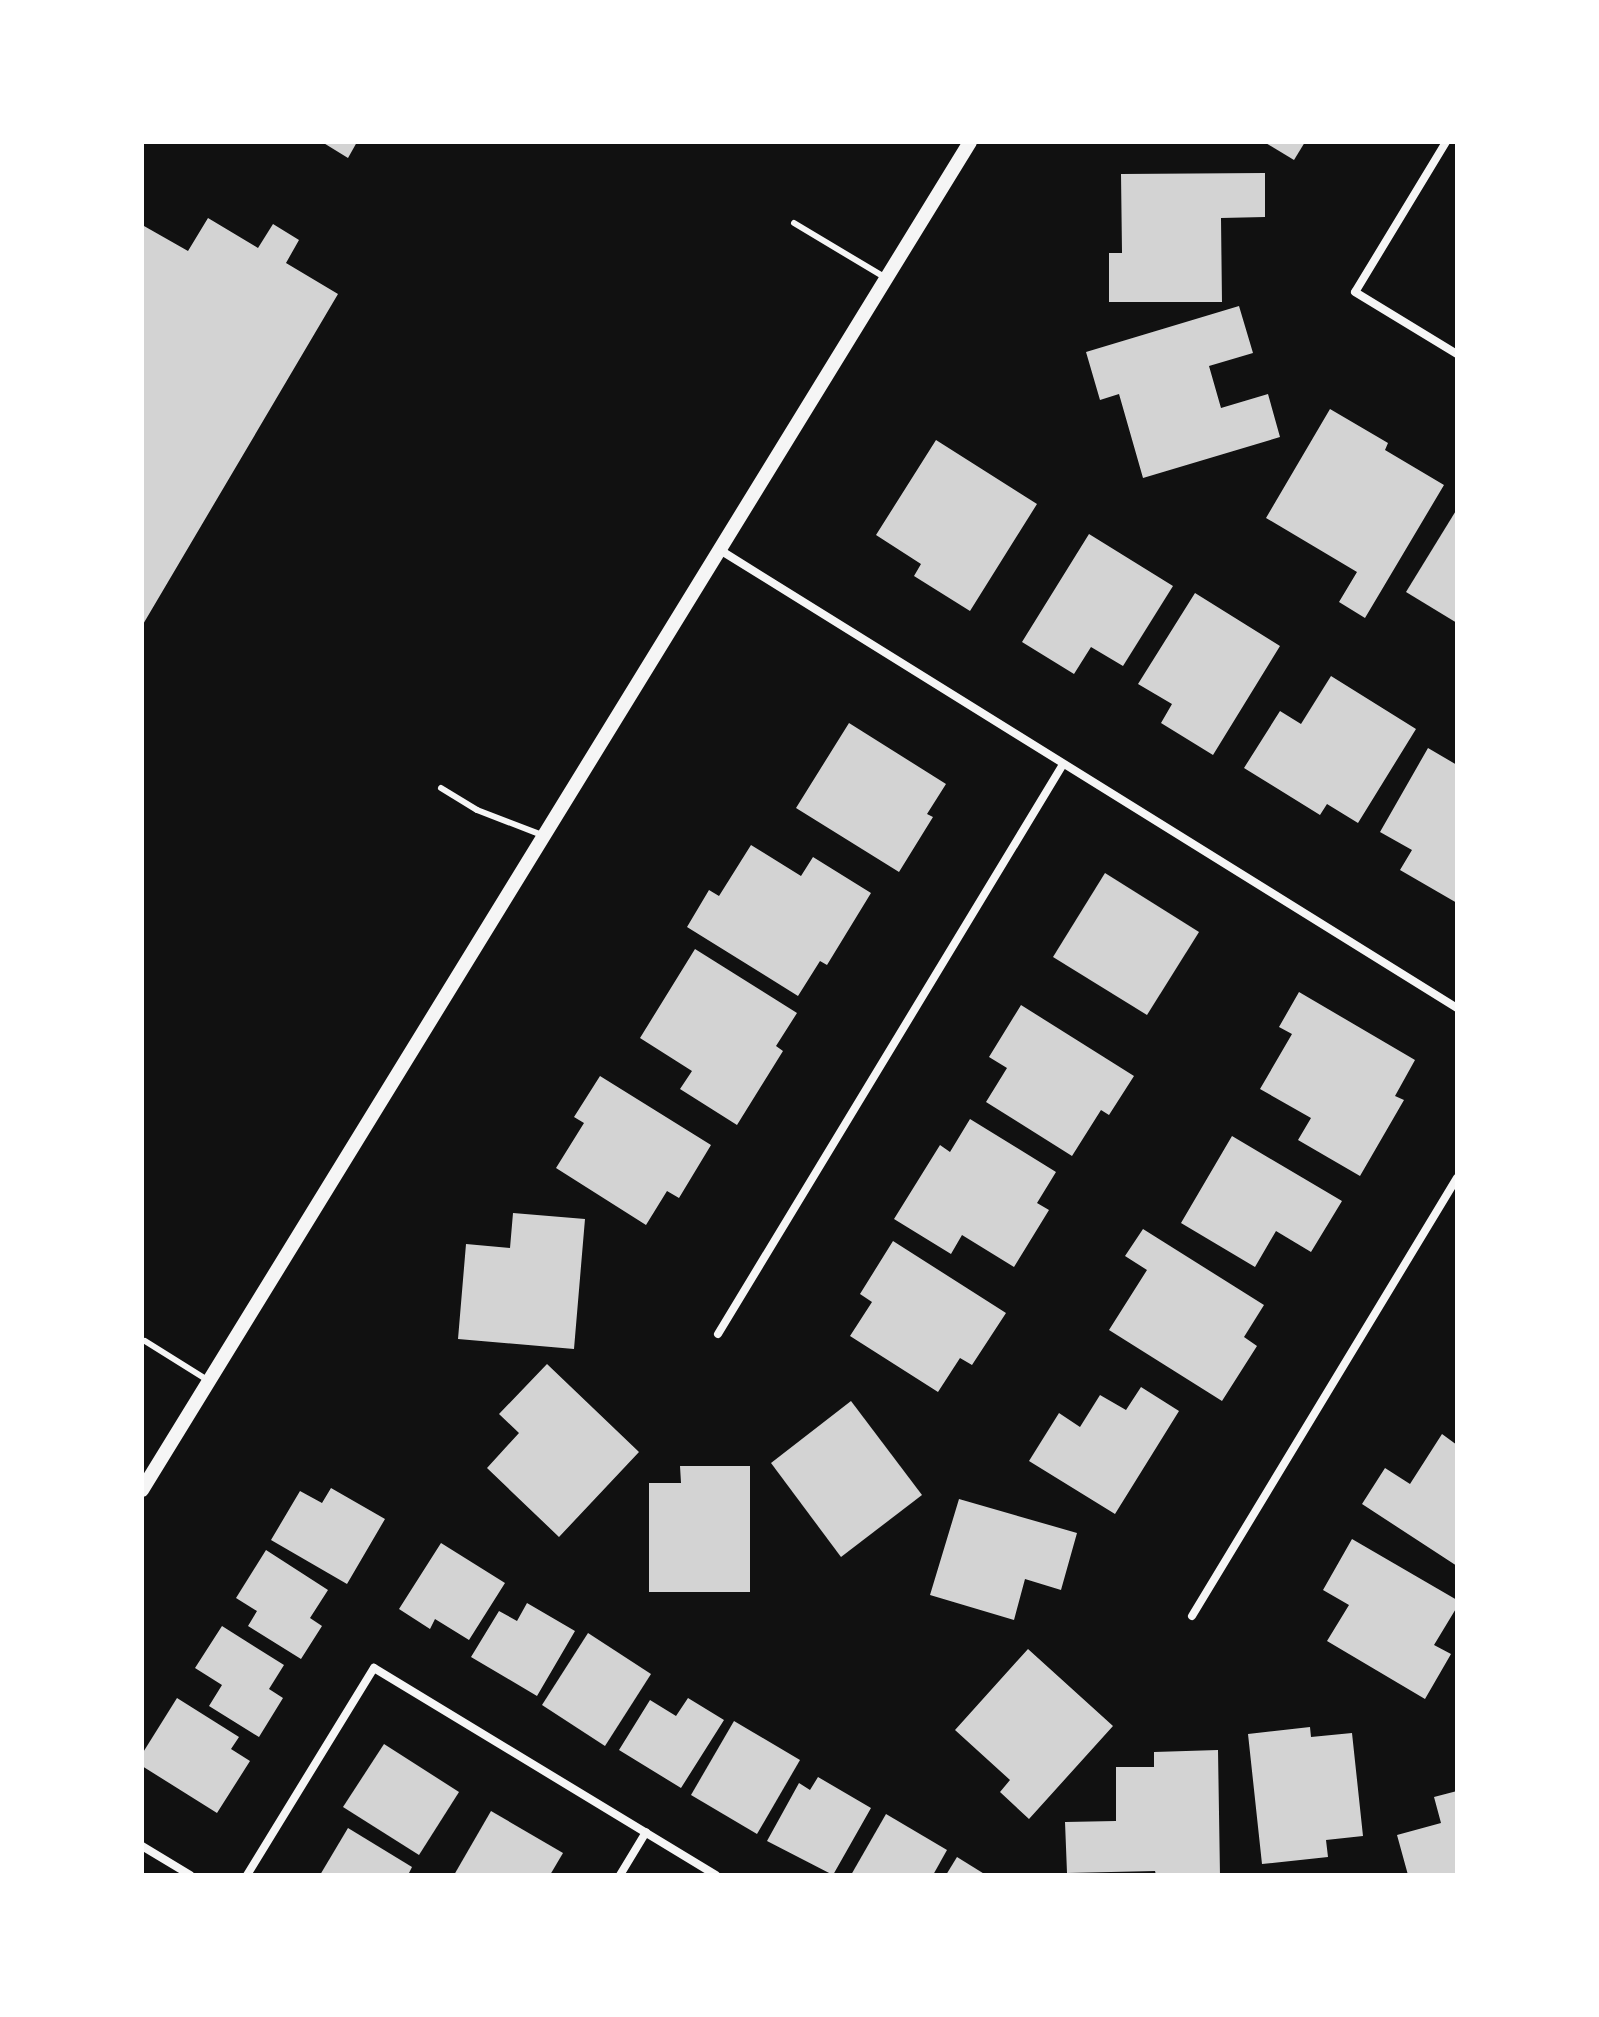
<!DOCTYPE html>
<style>
body{margin:0}
#map{position:relative;width:1599px;height:2017px;overflow:hidden;background:#111;font-family:Karla,sans-serif}
div>[style]{position:absolute}
.building>*{inset:0;background:#d3d3d3}
.service>*{height:6px;margin:-3px;padding:0 3px;transform-origin:3px;border-radius:3px;background:#f5f5f5}
.minor>*{height:8px;margin:-4px;padding:0 4px;transform-origin:4px;border-radius:4px;background:#f5f5f5}
.tertiary>*{height:14px;margin:-7px;padding:0 7px;transform-origin:7px;border-radius:7px;background:#f5f5f5}
span{translate:-50% -50%;white-space:nowrap;text-align:center;line-height:1.15;-webkit-text-stroke:6px #fff;paint-order:stroke}
.frame{position:absolute;inset:0;border:144px solid #fff;pointer-events:none}
</style>
<div id="map">
<div class="building">
<div style="clip-path:polygon(322px 142px,357px 142px,348px 158px)"></div>
<div style="clip-path:polygon(1264px 142px,1305px 142px,1294px 160px)"></div>
<div style="clip-path:polygon(1265px 173px,1265px 217px,1221px 218px,1222px 302px,1109px 302px,1109px 253px,1122px 253px,1121px 174px)"></div>
<div style="clip-path:polygon(208px 218px,258px 248px,273px 224px,299px 240px,286px 263px,338px 294px,142px 626px,142px 230px,144px 226px,188px 251px)"></div>
<div style="clip-path:polygon(1239px 306px,1253px 353px,1209px 366px,1221px 408px,1268px 394px,1280px 437px,1143px 478px,1119px 394px,1100px 400px,1086px 352px)"></div>
<div style="clip-path:polygon(1330px 409px,1388px 443px,1385px 450px,1444px 485px,1365px 618px,1339px 602px,1357px 572px,1266px 518px)"></div>
<div style="clip-path:polygon(936px 440px,1037px 504px,970px 611px,914px 576px,921px 564px,876px 535px)"></div>
<div style="clip-path:polygon(1457px 509px,1457px 623px,1406px 592px)"></div>
<div style="clip-path:polygon(1089px 534px,1173px 586px,1123px 666px,1091px 647px,1074px 674px,1022px 642px)"></div>
<div style="clip-path:polygon(1195px 593px,1280px 646px,1213px 755px,1161px 723px,1172px 704px,1138px 684px)"></div>
<div style="clip-path:polygon(1331px 676px,1416px 729px,1358px 823px,1327px 804px,1320px 815px,1244px 768px,1280px 711px,1301px 724px)"></div>
<div style="clip-path:polygon(849px 723px,946px 784px,927px 814px,933px 817px,899px 872px,796px 808px)"></div>
<div style="clip-path:polygon(1428px 748px,1457px 765px,1457px 903px,1400px 870px,1412px 850px,1380px 832px)"></div>
<div style="clip-path:polygon(751px 845px,801px 876px,813px 857px,871px 893px,827px 965px,820px 961px,798px 996px,687px 927px,709px 890px,719px 896px)"></div>
<div style="clip-path:polygon(1105px 873px,1199px 932px,1147px 1015px,1053px 957px)"></div>
<div style="clip-path:polygon(695px 949px,797px 1013px,776px 1046px,783px 1051px,737px 1125px,680px 1089px,692px 1071px,640px 1038px)"></div>
<div style="clip-path:polygon(1299px 992px,1415px 1060px,1395px 1096px,1404px 1100px,1360px 1176px,1298px 1140px,1311px 1118px,1260px 1089px,1292px 1034px,1279px 1027px)"></div>
<div style="clip-path:polygon(1021px 1005px,1134px 1076px,1109px 1115px,1101px 1110px,1072px 1156px,986px 1102px,1007px 1068px,989px 1057px)"></div>
<div style="clip-path:polygon(600px 1076px,711px 1145px,679px 1198px,667px 1191px,646px 1225px,556px 1168px,584px 1123px,574px 1117px)"></div>
<div style="clip-path:polygon(970px 1119px,1056px 1172px,1037px 1203px,1049px 1210px,1014px 1267px,962px 1235px,951px 1254px,894px 1219px,940px 1145px,950px 1152px)"></div>
<div style="clip-path:polygon(1232px 1136px,1342px 1201px,1311px 1252px,1276px 1231px,1255px 1267px,1181px 1223px)"></div>
<div style="clip-path:polygon(513px 1213px,585px 1219px,574px 1349px,458px 1339px,466px 1244px,510px 1248px)"></div>
<div style="clip-path:polygon(1143px 1229px,1264px 1305px,1244px 1337px,1257px 1346px,1222px 1401px,1109px 1330px,1147px 1270px,1125px 1256px)"></div>
<div style="clip-path:polygon(893px 1241px,1006px 1313px,972px 1365px,960px 1358px,938px 1392px,850px 1336px,872px 1302px,860px 1294px)"></div>
<div style="clip-path:polygon(547px 1364px,639px 1452px,559px 1537px,487px 1468px,519px 1433px,499px 1414px)"></div>
<div style="clip-path:polygon(1141px 1387px,1179px 1411px,1115px 1514px,1029px 1461px,1059px 1413px,1080px 1427px,1100px 1395px,1126px 1410px)"></div>
<div style="clip-path:polygon(851px 1401px,922px 1495px,841px 1557px,771px 1463px)"></div>
<div style="clip-path:polygon(1442px 1434px,1457px 1445px,1457px 1566px,1362px 1504px,1385px 1468px,1410px 1484px)"></div>
<div style="clip-path:polygon(680px 1466px,750px 1466px,750px 1592px,649px 1592px,649px 1483px,681px 1483px)"></div>
<div style="clip-path:polygon(331px 1488px,385px 1519px,347px 1584px,271px 1540px,300px 1491px,322px 1503px)"></div>
<div style="clip-path:polygon(959px 1499px,1077px 1533px,1061px 1590px,1025px 1579px,1014px 1620px,930px 1595px)"></div>
<div style="clip-path:polygon(1352px 1539px,1457px 1600px,1457px 1607px,1434px 1645px,1451px 1654px,1425px 1699px,1327px 1641px,1349px 1605px,1323px 1590px)"></div>
<div style="clip-path:polygon(441px 1543px,505px 1583px,469px 1640px,435px 1619px,430px 1629px,399px 1609px)"></div>
<div style="clip-path:polygon(266px 1550px,328px 1590px,310px 1618px,322px 1626px,301px 1659px,248px 1626px,257px 1611px,236px 1598px)"></div>
<div style="clip-path:polygon(527px 1603px,575px 1631px,537px 1696px,471px 1657px,499px 1611px,517px 1621px)"></div>
<div style="clip-path:polygon(222px 1626px,284px 1665px,269px 1689px,283px 1698px,259px 1737px,209px 1706px,222px 1685px,195px 1668px)"></div>
<div style="clip-path:polygon(588px 1633px,651px 1674px,605px 1746px,542px 1705px)"></div>
<div style="clip-path:polygon(1028px 1649px,1113px 1726px,1029px 1819px,1000px 1792px,1010px 1780px,955px 1730px)"></div>
<div style="clip-path:polygon(177px 1698px,239px 1737px,231px 1749px,250px 1761px,217px 1813px,142px 1766px,142px 1754px)"></div>
<div style="clip-path:polygon(688px 1698px,724px 1720px,681px 1788px,619px 1750px,650px 1700px,676px 1716px)"></div>
<div style="clip-path:polygon(734px 1721px,800px 1760px,757px 1834px,691px 1795px)"></div>
<div style="clip-path:polygon(1310px 1727px,1311px 1737px,1352px 1733px,1363px 1836px,1326px 1840px,1328px 1857px,1262px 1864px,1248px 1734px)"></div>
<div style="clip-path:polygon(384px 1744px,459px 1792px,419px 1855px,343px 1807px)"></div>
<div style="clip-path:polygon(1218px 1750px,1220px 1875px,1156px 1875px,1155px 1871px,1067px 1873px,1065px 1822px,1116px 1821px,1116px 1767px,1154px 1767px,1154px 1752px)"></div>
<div style="clip-path:polygon(818px 1777px,871px 1808px,833px 1875px,767px 1841px,799px 1783px,810px 1790px)"></div>
<div style="clip-path:polygon(1457px 1791px,1457px 1875px,1408px 1875px,1397px 1835px,1441px 1823px,1434px 1797px)"></div>
<div style="clip-path:polygon(491px 1811px,563px 1853px,550px 1875px,454px 1875px)"></div>
<div style="clip-path:polygon(886px 1814px,947px 1850px,933px 1875px,851px 1875px)"></div>
<div style="clip-path:polygon(348px 1828px,412px 1867px,408px 1875px,320px 1875px)"></div>
<div style="clip-path:polygon(957px 1857px,986px 1875px,946px 1875px)"></div>
</div>
<div class="service">
<div style="left:794px;top:223px;width:107px;rotate:30.9deg"></div>
<div style="left:441px;top:788px;width:42px;rotate:31.4deg"></div>
<div style="left:477px;top:810px;width:70px;rotate:21deg"></div>
<div style="left:145px;top:1341px;width:75px;rotate:32deg"></div>
</div>
<div class="minor">
<div style="left:1446px;top:142px;width:175px;rotate:121.2deg"></div>
<div style="left:1355px;top:292px;width:119px;rotate:31.3deg"></div>
<div style="left:720px;top:550px;width:868px;rotate:31.86deg"></div>
<div style="left:718px;top:1334px;width:664px;rotate:-58.8deg"></div>
<div style="left:1192px;top:1616px;width:512px;rotate:-58.83deg"></div>
<div style="left:142px;top:1846px;width:56px;rotate:31.1deg"></div>
<div style="left:247px;top:1875px;width:243px;rotate:-58.5deg"></div>
<div style="left:374px;top:1668px;width:400px;rotate:31.2deg"></div>
<div style="left:620px;top:1875px;width:50px;rotate:-58.8deg"></div>
</div>
<div class="tertiary">
<div style="left:142px;top:1490px;width:1582px;rotate:-58.44deg"></div>
</div>
<div class="frame"></div>
</div>
